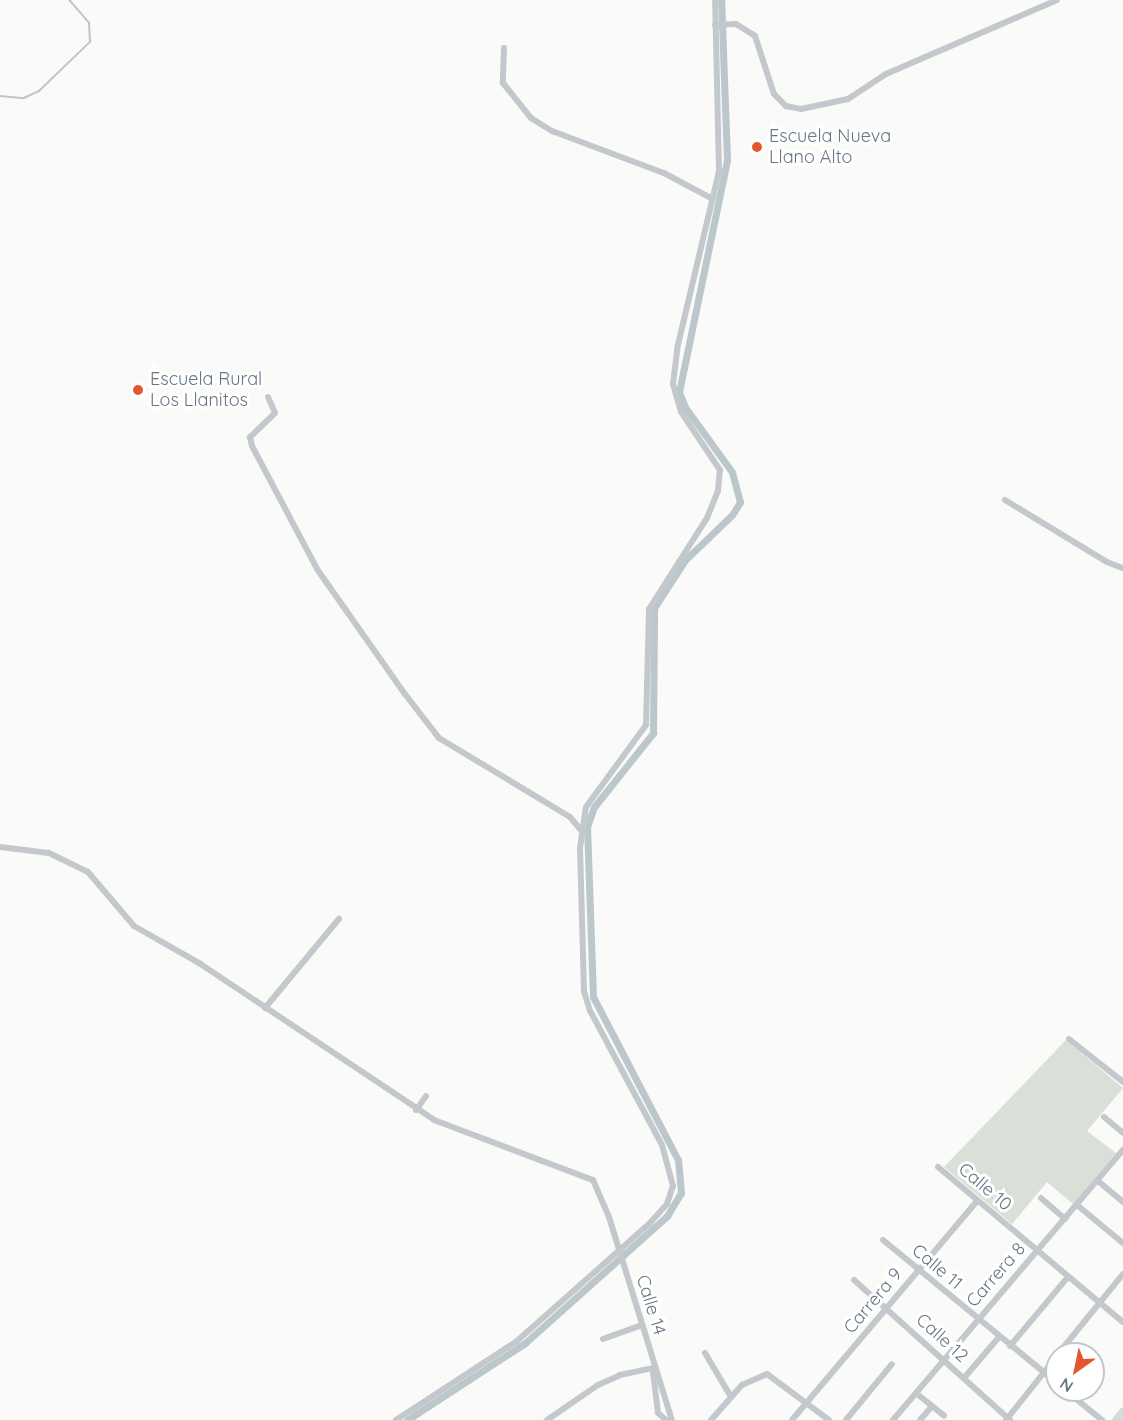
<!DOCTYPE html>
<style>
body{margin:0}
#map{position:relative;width:1123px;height:1420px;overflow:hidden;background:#fafaf8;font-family:Quicksand,sans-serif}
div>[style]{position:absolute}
.green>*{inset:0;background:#dadfd7}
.stream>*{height:1.5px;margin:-0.75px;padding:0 0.75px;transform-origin:0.75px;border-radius:0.75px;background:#bbc7cb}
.canal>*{height:7px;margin:-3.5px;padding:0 3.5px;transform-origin:3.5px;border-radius:3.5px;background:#bbc7cb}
.street>*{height:6px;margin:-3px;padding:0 3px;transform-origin:3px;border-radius:3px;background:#c3c8cc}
.primary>*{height:9px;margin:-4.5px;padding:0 4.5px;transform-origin:4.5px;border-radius:4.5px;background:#d6dbdf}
.dots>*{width:16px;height:16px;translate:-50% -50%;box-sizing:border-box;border:3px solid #fff;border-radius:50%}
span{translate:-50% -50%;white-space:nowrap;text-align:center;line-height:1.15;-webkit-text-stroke:6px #fff;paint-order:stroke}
.poi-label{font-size:18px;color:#657683}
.left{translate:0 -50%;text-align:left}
.street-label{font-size:18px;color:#657683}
.north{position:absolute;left:1045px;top:1342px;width:60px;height:60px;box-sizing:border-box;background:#fff;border:2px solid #c1c8cd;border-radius:50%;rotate:213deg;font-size:16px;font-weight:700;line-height:24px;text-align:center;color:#657683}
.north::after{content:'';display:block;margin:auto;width:21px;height:27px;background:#e4572e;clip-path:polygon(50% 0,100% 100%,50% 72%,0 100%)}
</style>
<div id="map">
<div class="green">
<div style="clip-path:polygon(1066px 1040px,1123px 1088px,1087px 1131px,1116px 1153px,1073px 1204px,1047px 1182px,1012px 1224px,944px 1167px)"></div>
</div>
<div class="stream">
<div style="left:0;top:96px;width:24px;rotate:5deg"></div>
<div style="left:24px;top:98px;width:17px;rotate:-25deg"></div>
<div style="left:39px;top:91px;width:71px;rotate:-43.9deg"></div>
<div style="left:90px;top:42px;width:19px;rotate:-93deg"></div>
<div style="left:89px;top:23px;width:30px;rotate:-131deg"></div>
</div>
<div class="canal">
<div style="left:407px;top:1420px;width:141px;rotate:-33.1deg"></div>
<div style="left:525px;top:1343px;width:191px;rotate:-41.8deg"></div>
<div style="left:667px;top:1216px;width:27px;rotate:-59deg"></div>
<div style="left:681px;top:1193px;width:33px;rotate:-95deg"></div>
<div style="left:678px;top:1160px;width:184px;rotate:-117.5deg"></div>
<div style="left:593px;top:997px;width:170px;rotate:-92deg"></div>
<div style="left:587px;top:827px;width:21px;rotate:-71deg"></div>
<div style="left:594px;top:807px;width:95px;rotate:-51.4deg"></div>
<div style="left:653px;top:733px;width:125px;rotate:-89.5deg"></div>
<div style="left:654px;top:608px;width:57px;rotate:-57.1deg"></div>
<div style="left:685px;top:560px;width:65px;rotate:-43.8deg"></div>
<div style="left:732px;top:515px;width:15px;rotate:-58deg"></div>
<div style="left:740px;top:502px;width:31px;rotate:-105deg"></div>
<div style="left:732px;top:472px;width:80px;rotate:-125.9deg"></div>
<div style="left:685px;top:407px;width:16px;rotate:-112deg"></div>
<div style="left:679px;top:392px;width:237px;rotate:-78.3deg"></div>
<div style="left:727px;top:160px;width:160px;rotate:-92.1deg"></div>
</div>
<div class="street">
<div style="left:715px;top:25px;width:21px;rotate:-3deg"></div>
<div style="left:736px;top:24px;width:22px;rotate:32deg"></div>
<div style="left:755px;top:36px;width:61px;rotate:71.9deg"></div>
<div style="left:774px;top:94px;width:17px;rotate:45deg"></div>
<div style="left:786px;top:106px;width:15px;rotate:11deg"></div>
<div style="left:801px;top:109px;width:48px;rotate:-12deg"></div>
<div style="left:848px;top:99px;width:45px;rotate:-33.3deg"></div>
<div style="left:886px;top:74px;width:186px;rotate:-23.4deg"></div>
<div style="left:504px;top:48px;width:35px;rotate:92deg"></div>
<div style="left:503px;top:83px;width:45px;rotate:51.3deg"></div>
<div style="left:531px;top:118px;width:25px;rotate:32deg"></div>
<div style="left:552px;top:131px;width:120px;rotate:20.6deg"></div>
<div style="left:664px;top:173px;width:55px;rotate:28deg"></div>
<div style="left:268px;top:397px;width:17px;rotate:66deg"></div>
<div style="left:275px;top:413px;width:35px;rotate:136deg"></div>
<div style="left:250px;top:437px;width:9px;rotate:77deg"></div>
<div style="left:252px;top:446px;width:139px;rotate:62.1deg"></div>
<div style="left:317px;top:569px;width:153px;rotate:54.9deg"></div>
<div style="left:405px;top:694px;width:56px;rotate:52.3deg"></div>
<div style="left:439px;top:738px;width:153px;rotate:31.1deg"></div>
<div style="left:570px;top:817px;width:17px;rotate:50deg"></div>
<div style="left:1005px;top:500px;width:119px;rotate:31.3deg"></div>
<div style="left:1107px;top:562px;width:17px;rotate:21deg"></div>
<div style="left:0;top:847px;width:49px;rotate:7deg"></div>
<div style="left:49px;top:853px;width:43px;rotate:26deg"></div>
<div style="left:88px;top:872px;width:71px;rotate:49.6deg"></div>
<div style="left:134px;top:926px;width:75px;rotate:29.6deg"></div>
<div style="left:199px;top:963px;width:283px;rotate:33.7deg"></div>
<div style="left:434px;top:1120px;width:170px;rotate:20.7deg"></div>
<div style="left:593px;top:1180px;width:40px;rotate:66.6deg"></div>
<div style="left:609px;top:1217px;width:213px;rotate:72.8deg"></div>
<div style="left:265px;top:1008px;width:116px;rotate:-50.3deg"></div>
<div style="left:1069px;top:1039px;width:69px;rotate:38.5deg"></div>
<div style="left:416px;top:1110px;width:17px;rotate:-54deg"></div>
<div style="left:1104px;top:1117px;width:25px;rotate:40deg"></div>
<div style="left:938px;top:1167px;width:241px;rotate:40deg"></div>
<div style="left:1098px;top:1181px;width:33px;rotate:40deg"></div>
<div style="left:1041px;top:1198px;width:32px;rotate:41deg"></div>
<div style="left:1077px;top:1205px;width:60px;rotate:39.6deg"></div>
<div style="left:883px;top:1240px;width:225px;rotate:39.4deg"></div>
<div style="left:854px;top:1280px;width:210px;rotate:41.9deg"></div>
<div style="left:603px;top:1339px;width:41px;rotate:-19.7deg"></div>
<div style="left:1010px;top:1346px;width:90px;rotate:-50deg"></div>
<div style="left:705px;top:1353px;width:51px;rotate:59.4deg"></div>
<div style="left:1058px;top:1354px;width:103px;rotate:-50.9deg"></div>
<div style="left:653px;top:1372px;width:41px;rotate:83deg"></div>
<div style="left:658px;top:1413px;width:11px;rotate:41deg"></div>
<div style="left:964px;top:1378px;width:54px;rotate:-49.5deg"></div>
<div style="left:1065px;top:1390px;width:48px;rotate:39deg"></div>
<div style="left:916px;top:1393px;width:36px;rotate:39deg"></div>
<div style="left:396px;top:1420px;width:145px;rotate:-33.1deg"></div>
<div style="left:517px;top:1341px;width:176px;rotate:-41.6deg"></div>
<div style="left:649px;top:1224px;width:27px;rotate:-48deg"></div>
<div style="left:667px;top:1204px;width:19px;rotate:-72deg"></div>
<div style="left:673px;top:1186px;width:42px;rotate:-105deg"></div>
<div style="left:662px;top:1145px;width:152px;rotate:-118.2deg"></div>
<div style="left:590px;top:1011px;width:21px;rotate:-107deg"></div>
<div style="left:584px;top:991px;width:143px;rotate:-91.6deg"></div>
<div style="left:580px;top:848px;width:41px;rotate:-81.7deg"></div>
<div style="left:586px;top:807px;width:102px;rotate:-53.8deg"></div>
<div style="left:646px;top:725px;width:116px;rotate:-88.5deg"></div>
<div style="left:649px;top:609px;width:108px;rotate:-57.5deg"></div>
<div style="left:707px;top:518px;width:29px;rotate:-68deg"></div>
<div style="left:718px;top:491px;width:21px;rotate:-85deg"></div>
<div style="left:720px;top:470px;width:70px;rotate:-123.9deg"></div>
<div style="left:681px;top:412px;width:29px;rotate:-106deg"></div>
<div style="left:673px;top:384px;width:35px;rotate:-83deg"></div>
<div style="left:677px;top:349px;width:183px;rotate:-76.7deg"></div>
<div style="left:719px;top:171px;width:171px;rotate:-91.3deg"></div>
<div style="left:547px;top:1420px;width:62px;rotate:-34.5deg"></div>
<div style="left:598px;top:1385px;width:24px;rotate:-24deg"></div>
<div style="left:620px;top:1375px;width:34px;rotate:-12deg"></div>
<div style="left:711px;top:1420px;width:47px;rotate:-48.5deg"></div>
<div style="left:742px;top:1385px;width:27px;rotate:-24deg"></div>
<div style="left:767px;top:1374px;width:77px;rotate:36.6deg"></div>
<div style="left:792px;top:1420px;width:287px;rotate:-49.8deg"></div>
<div style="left:846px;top:1420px;width:72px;rotate:-50.6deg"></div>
<div style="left:893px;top:1420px;width:355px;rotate:-49.6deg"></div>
<div style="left:920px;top:1420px;width:18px;rotate:-49deg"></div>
<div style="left:1006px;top:1420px;width:82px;rotate:-51.4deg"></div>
</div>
<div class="primary">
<div style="left:1116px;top:1420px;width:11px;rotate:-52deg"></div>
</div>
<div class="dots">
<div style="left:757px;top:147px;background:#e4572e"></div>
<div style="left:138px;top:390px;background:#e4572e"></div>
</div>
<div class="poi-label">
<span class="left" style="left:769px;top:147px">Escuela Nueva<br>Llano Alto</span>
<span class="left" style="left:150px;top:390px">Escuela Rural<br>Los Llanitos</span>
</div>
<div class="street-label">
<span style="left:985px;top:1187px;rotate:40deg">Calle 10</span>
<span style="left:937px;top:1267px;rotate:40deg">Calle 11</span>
<span style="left:996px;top:1275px;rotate:-49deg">Carrera 8</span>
<span style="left:873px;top:1301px;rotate:-50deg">Carrera 9</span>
<span style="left:651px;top:1305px;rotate:73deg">Calle 14</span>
<span style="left:942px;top:1338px;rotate:42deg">Calle 12</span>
</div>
<div class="north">N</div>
</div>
